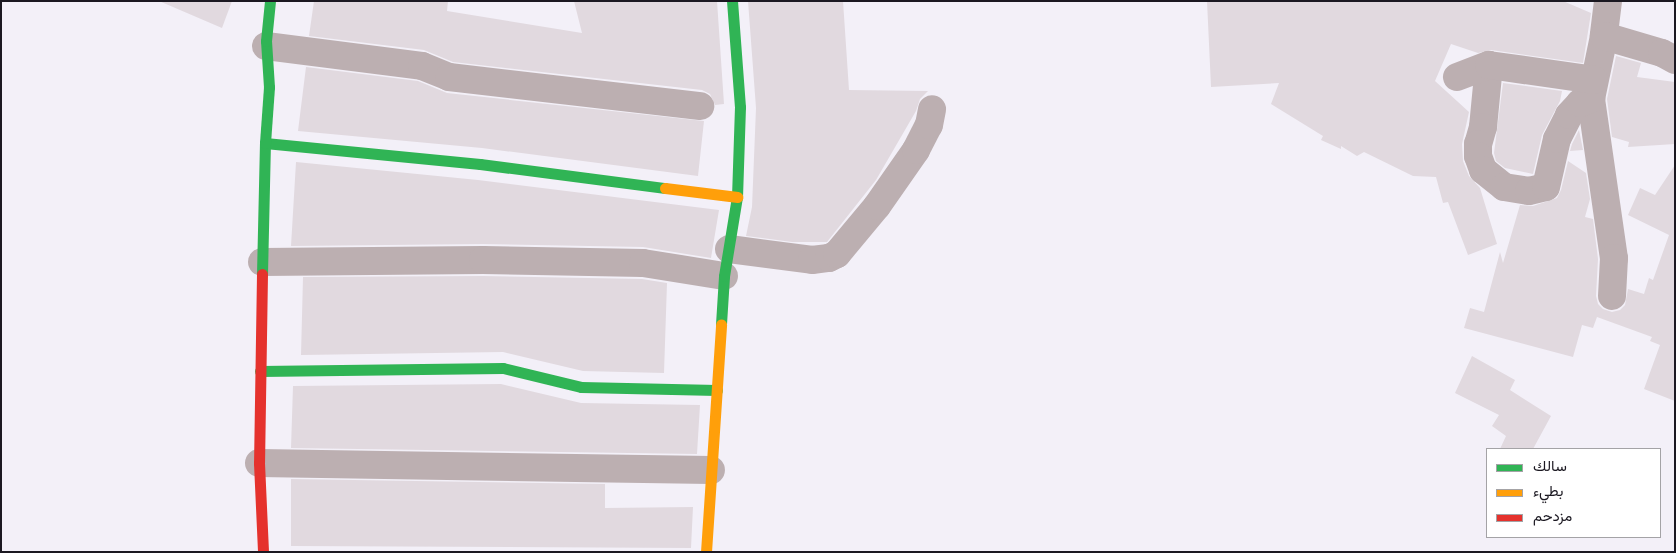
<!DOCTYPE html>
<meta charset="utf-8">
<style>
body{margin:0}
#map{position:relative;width:1676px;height:553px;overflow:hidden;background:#f3f0f8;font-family:"Roboto Condensed",Vazirmatn,sans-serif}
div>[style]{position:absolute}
.building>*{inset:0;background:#e1d9df}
.street>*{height:28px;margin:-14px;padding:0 14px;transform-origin:14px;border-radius:14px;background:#bcafb1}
.fast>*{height:11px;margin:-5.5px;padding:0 5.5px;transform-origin:5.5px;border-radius:5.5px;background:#30b455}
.slow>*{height:11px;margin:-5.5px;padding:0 5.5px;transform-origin:5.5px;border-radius:5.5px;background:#ff9f0a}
.jam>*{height:11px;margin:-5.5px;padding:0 5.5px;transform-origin:5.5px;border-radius:5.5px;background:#e5322d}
span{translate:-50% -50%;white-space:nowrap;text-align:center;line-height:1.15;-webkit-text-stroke:4.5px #fff;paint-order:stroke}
.frame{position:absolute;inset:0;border:2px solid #1b1821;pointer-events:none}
.legend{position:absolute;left:1486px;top:448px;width:175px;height:90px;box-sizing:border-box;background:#fff;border:1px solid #a4a3a6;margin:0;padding:6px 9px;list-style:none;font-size:15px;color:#1b1821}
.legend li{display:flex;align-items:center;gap:10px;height:25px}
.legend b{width:25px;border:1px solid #a4a3a6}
</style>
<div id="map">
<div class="building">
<div style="clip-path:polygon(159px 1px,232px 1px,222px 28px)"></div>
<div style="clip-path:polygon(314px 1px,448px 1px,447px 11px,582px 33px,574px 1px,717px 1px,724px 104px,715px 105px,710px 94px,702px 90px,453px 62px,424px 50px,309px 36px)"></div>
<div style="clip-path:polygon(748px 1px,843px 1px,849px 90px,928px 91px,920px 99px,916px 111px,876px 180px,827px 242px,792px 242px,746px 236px,752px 207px,756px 108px)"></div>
<div style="clip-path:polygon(1207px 1px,1563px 1px,1591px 13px,1583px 63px,1491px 50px,1478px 53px,1451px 44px,1435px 81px,1469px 112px,1462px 144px,1463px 161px,1469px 176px,1480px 188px,1497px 244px,1468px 255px,1448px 202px,1443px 203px,1436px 177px,1413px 176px,1364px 152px,1357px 156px,1341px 146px,1341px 149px,1321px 140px,1323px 136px,1271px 104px,1279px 83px,1211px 87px)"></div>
<div style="clip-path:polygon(1616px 56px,1641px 63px,1637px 77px,1675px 82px,1675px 144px,1628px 147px,1629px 142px,1612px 137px,1607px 99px)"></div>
<div style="clip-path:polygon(306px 67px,418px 81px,447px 93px,704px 121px,698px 176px,482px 148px,298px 131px)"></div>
<div style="clip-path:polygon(1503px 83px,1562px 91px,1560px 101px,1542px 135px,1533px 174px,1505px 168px,1496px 161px,1494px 153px)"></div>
<div style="clip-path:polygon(1579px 130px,1583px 150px,1570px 151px,1572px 144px)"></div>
<div style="clip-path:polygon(1568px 161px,1586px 173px,1590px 199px,1585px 217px,1593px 219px,1598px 259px,1596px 296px,1598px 304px,1603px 309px,1612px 312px,1620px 310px,1625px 305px,1628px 289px,1644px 294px,1649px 278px,1653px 280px,1669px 235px,1628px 215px,1640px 188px,1655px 195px,1675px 165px,1675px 401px,1644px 389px,1660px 345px,1650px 341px,1652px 337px,1597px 317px,1593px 328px,1582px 325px,1573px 357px,1464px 328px,1470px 308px,1484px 312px,1500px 252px,1503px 263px,1520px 205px,1533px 206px,1557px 198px,1561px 190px)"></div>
<div style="clip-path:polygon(296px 162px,478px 180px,719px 210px,711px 258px,643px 247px,483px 244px,291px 246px)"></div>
<div style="clip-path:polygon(483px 276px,642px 279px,667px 283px,664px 373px,583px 371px,503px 352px,301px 355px,303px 277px)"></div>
<div style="clip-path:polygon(1472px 356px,1515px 380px,1510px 390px,1551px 416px,1533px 449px,1500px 449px,1506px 436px,1492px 426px,1499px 415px,1455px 393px)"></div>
<div style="clip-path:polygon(501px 384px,581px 403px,700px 405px,697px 454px,291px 448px,293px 386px)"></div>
<div style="clip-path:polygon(291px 479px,605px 484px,605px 508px,693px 507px,691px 548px,291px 546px)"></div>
</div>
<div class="street">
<div style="left:1608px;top:1px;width:35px;rotate:97deg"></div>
<div style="left:1604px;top:36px;width:64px;rotate:101.7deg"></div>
<div style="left:1591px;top:99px;width:161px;rotate:81.8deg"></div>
<div style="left:1614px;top:258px;width:38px;rotate:93deg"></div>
<div style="left:1604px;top:36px;width:60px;rotate:16.3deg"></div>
<div style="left:1662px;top:53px;width:15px;rotate:28deg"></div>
<div style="left:266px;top:46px;width:157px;rotate:7.3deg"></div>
<div style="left:422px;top:66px;width:29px;rotate:22deg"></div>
<div style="left:449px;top:77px;width:253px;rotate:6.6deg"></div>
<div style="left:1489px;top:65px;width:62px;rotate:95.5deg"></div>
<div style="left:1483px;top:127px;width:18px;rotate:106deg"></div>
<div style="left:1478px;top:144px;width:12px;rotate:90deg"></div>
<div style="left:1478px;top:156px;width:15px;rotate:70deg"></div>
<div style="left:1483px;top:170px;width:27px;rotate:39deg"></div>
<div style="left:1504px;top:187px;width:25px;rotate:9deg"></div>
<div style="left:1529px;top:191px;width:17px;rotate:-13deg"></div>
<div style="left:1546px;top:187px;width:49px;rotate:-77.1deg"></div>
<div style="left:1557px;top:139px;width:27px;rotate:-63deg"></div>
<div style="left:1569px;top:115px;width:16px;rotate:-47deg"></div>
<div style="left:1580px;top:103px;width:12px;rotate:-20deg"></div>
<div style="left:1457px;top:77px;width:34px;rotate:-21deg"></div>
<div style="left:1489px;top:65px;width:106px;rotate:8.1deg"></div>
<div style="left:729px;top:249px;width:84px;rotate:7.5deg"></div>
<div style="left:812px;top:260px;width:17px;rotate:-7deg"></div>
<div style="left:829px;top:258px;width:9px;rotate:-27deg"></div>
<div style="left:837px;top:254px;width:62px;rotate:-50.2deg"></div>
<div style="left:877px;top:206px;width:68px;rotate:-55.1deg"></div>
<div style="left:916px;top:150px;width:28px;rotate:-63deg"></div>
<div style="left:929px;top:125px;width:16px;rotate:-79deg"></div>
<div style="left:262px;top:262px;width:221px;rotate:-0.5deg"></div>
<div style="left:483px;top:260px;width:160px;rotate:1.1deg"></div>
<div style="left:643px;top:263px;width:82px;rotate:9.1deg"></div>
<div style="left:259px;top:463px;width:452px;rotate:0.9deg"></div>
</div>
<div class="fast">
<div style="left:265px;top:143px;width:216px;rotate:5.6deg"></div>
<div style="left:480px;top:164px;width:187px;rotate:7.4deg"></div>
<div style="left:262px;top:274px;width:131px;rotate:-88.7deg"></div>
<div style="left:265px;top:143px;width:56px;rotate:-85.9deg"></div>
<div style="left:269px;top:87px;width:46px;rotate:-93.7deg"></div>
<div style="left:266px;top:41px;width:40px;rotate:-84.3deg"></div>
<div style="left:721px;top:324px;width:48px;rotate:-86.4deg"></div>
<div style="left:724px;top:276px;width:80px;rotate:-80.7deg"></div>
<div style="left:737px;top:197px;width:90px;rotate:-88.1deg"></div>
<div style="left:740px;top:107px;width:106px;rotate:-94.3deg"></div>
<div style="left:260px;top:371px;width:243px;rotate:-0.7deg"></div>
<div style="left:503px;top:368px;width:80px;rotate:13.7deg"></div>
<div style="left:581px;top:387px;width:136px;rotate:1.3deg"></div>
</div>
<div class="slow">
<div style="left:665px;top:188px;width:73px;rotate:7.1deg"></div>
<div style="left:706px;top:552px;width:228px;rotate:-86.2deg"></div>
</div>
<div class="jam">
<div style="left:262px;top:274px;width:189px;rotate:90.9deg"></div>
<div style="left:259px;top:463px;width:89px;rotate:87.4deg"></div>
</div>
<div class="frame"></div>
<ul class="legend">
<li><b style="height:6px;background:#30b455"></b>سالك</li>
<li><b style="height:6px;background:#ff9f0a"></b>بطيء</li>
<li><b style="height:6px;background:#e5322d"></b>مزدحم</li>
</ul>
</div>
